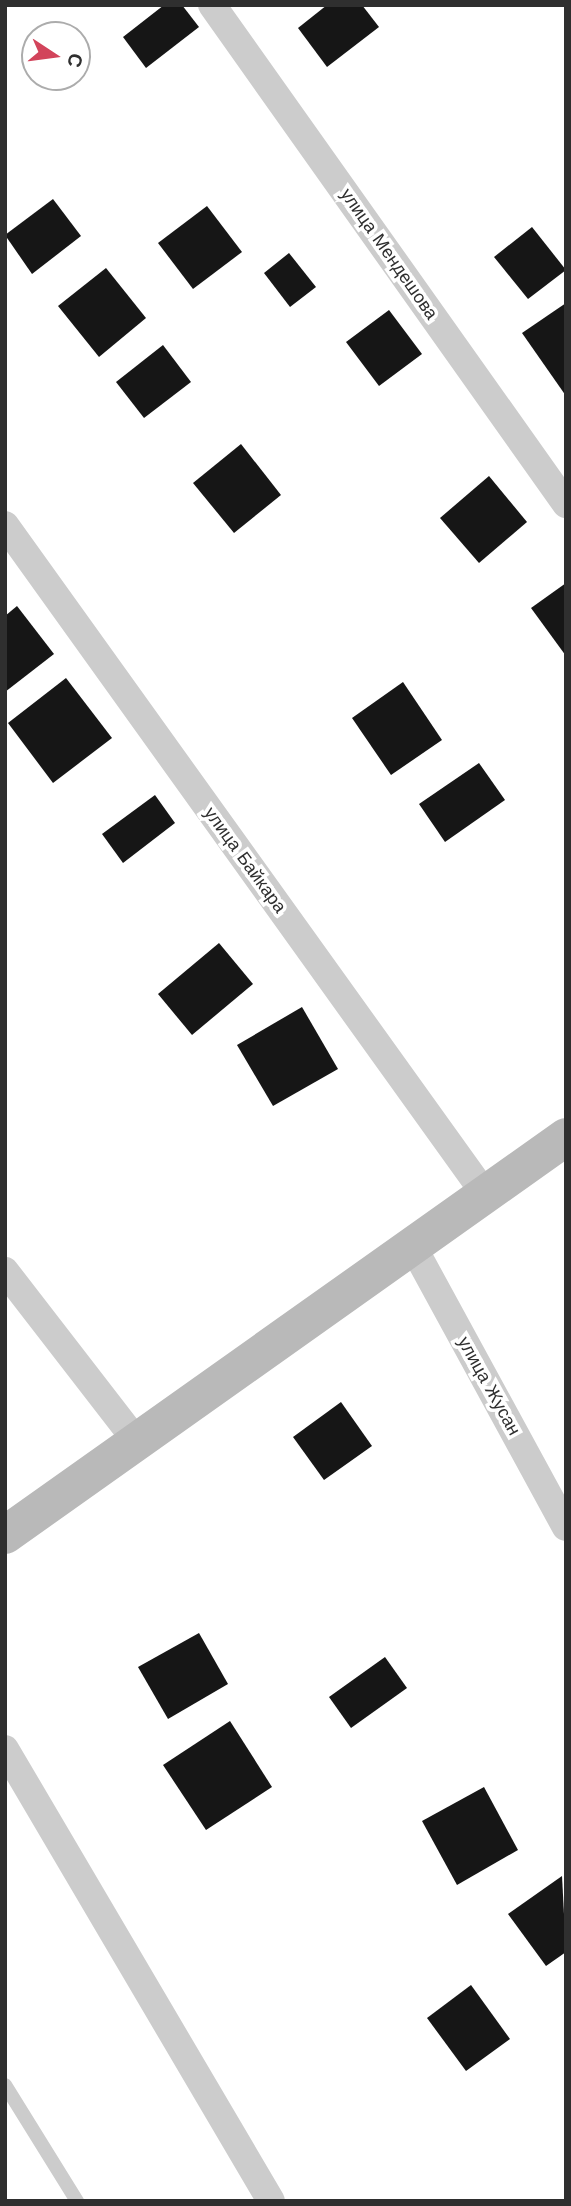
<!DOCTYPE html>
<meta charset="utf-8">
<style>
body{margin:0}
#map{position:relative;width:571px;height:2206px;overflow:hidden;background:#fff;font-family:"Work Sans",sans-serif}
div>[style]{position:absolute}
.building>*{inset:0;background:#161616}
.lane>*{height:14px;margin:-7px;padding:0 7px;transform-origin:7px;border-radius:7px;background:#ccc}
.street>*{height:28px;margin:-14px;padding:0 14px;transform-origin:14px;border-radius:14px;background:#ccc}
.secondary>*{height:38px;margin:-19px;padding:0 19px;transform-origin:19px;border-radius:19px;background:#b9b9b9}
span{translate:-50% -50%;white-space:nowrap;text-align:center;line-height:1.15;-webkit-text-stroke:7px #fff;paint-order:stroke}
.street-label{font-size:18px;color:#2f2f2f}
.frame{position:absolute;inset:0;border:7px solid #2f2f2f;pointer-events:none}
.north{position:absolute;left:21px;top:21px;width:70px;height:70px;box-sizing:border-box;background:#fff;border:2px solid #acacac;border-radius:50%;rotate:103deg;font-size:19px;font-weight:700;line-height:28px;text-align:center;color:#2f2f2f}
.north::after{content:'';display:block;margin:auto;width:24px;height:32px;background:#d2445b;clip-path:polygon(50% 0,100% 100%,50% 72%,0 100%)}
</style>
<div id="map">
<div class="building">
<div style="clip-path:polygon(164px 5px,182px 5px,199px 27px,146px 68px,123px 37px)"></div>
<div style="clip-path:polygon(327px 5px,362px 5px,379px 27px,327px 67px,298px 28px)"></div>
<div style="clip-path:polygon(53px 199px,81px 236px,32px 274px,5px 235px)"></div>
<div style="clip-path:polygon(207px 206px,242px 252px,193px 289px,158px 243px)"></div>
<div style="clip-path:polygon(532px 227px,566px 270px,528px 299px,494px 257px)"></div>
<div style="clip-path:polygon(289px 253px,316px 287px,290px 307px,264px 273px)"></div>
<div style="clip-path:polygon(106px 268px,146px 318px,99px 357px,58px 306px)"></div>
<div style="clip-path:polygon(566px 303px,566px 396px,522px 333px)"></div>
<div style="clip-path:polygon(389px 310px,422px 354px,379px 386px,346px 342px)"></div>
<div style="clip-path:polygon(163px 345px,191px 382px,144px 418px,116px 382px)"></div>
<div style="clip-path:polygon(241px 444px,281px 495px,234px 533px,193px 483px)"></div>
<div style="clip-path:polygon(489px 476px,527px 522px,479px 563px,440px 518px)"></div>
<div style="clip-path:polygon(566px 583px,566px 656px,531px 608px)"></div>
<div style="clip-path:polygon(17px 606px,54px 654px,5px 692px,5px 616px)"></div>
<div style="clip-path:polygon(66px 678px,112px 738px,53px 783px,8px 723px)"></div>
<div style="clip-path:polygon(403px 682px,442px 740px,391px 775px,352px 718px)"></div>
<div style="clip-path:polygon(479px 763px,505px 800px,445px 842px,419px 804px)"></div>
<div style="clip-path:polygon(155px 795px,175px 823px,123px 863px,102px 834px)"></div>
<div style="clip-path:polygon(219px 943px,253px 984px,192px 1035px,158px 994px)"></div>
<div style="clip-path:polygon(302px 1007px,338px 1069px,273px 1106px,237px 1045px)"></div>
<div style="clip-path:polygon(341px 1402px,372px 1446px,324px 1480px,293px 1437px)"></div>
<div style="clip-path:polygon(199px 1633px,228px 1684px,168px 1719px,138px 1667px)"></div>
<div style="clip-path:polygon(385px 1657px,407px 1688px,351px 1728px,329px 1697px)"></div>
<div style="clip-path:polygon(230px 1721px,272px 1787px,206px 1830px,163px 1765px)"></div>
<div style="clip-path:polygon(484px 1787px,518px 1850px,457px 1885px,422px 1821px)"></div>
<div style="clip-path:polygon(562px 1876px,566px 1952px,546px 1966px,508px 1914px)"></div>
<div style="clip-path:polygon(471px 1985px,510px 2039px,466px 2071px,427px 2018px)"></div>
</div>
<div class="lane">
<div style="left:5px;top:2085px;width:137px;rotate:58.2deg"></div>
</div>
<div class="street">
<div style="left:212px;top:5px;width:612px;rotate:54.65deg"></div>
<div style="left:5px;top:525px;width:823px;rotate:54.34deg"></div>
<div style="left:412px;top:1245px;width:321px;rotate:61.4deg"></div>
<div style="left:5px;top:1271px;width:212px;rotate:52.3deg"></div>
<div style="left:5px;top:1749px;width:524px;rotate:59.52deg"></div>
</div>
<div class="secondary">
<div style="left:5px;top:1535px;width:688px;rotate:-35.35deg"></div>
</div>
<div class="street-label">
<span style="left:389px;top:254px;rotate:55deg">улица Мендешова</span>
<span style="left:245px;top:860px;rotate:54deg">улица Байкара</span>
<span style="left:489px;top:1386px;rotate:61deg">улица Жусан</span>
</div>
<div class="frame"></div>
<div class="north">С</div>
</div>
